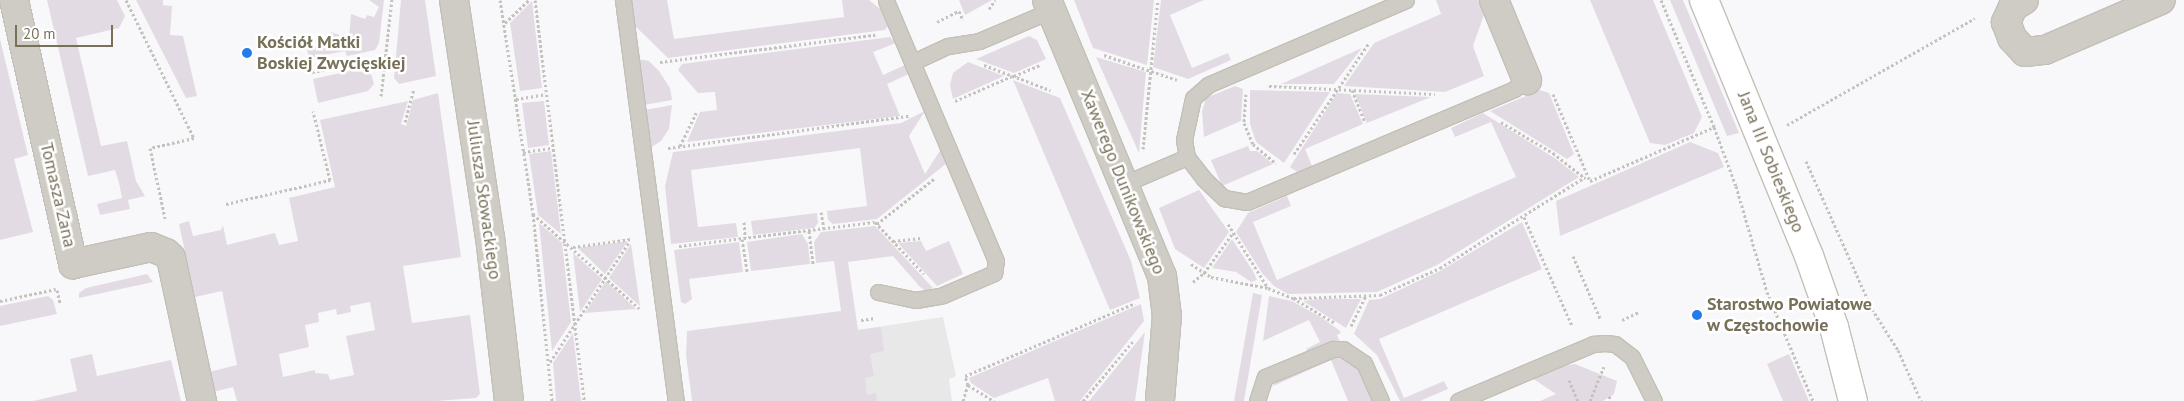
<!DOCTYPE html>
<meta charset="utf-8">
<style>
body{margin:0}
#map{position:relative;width:2184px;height:401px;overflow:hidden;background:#f8f8fa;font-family:"PT Sans",sans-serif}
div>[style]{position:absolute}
.built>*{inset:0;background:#e9e8e8}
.green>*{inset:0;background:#e3dbe3}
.path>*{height:3px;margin-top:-1.5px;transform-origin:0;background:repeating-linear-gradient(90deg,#c3c2bd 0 2.5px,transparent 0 5px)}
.roads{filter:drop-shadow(1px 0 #c2c0b7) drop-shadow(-1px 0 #c2c0b7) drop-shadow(0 1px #c2c0b7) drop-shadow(0 -1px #c2c0b7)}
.lane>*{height:15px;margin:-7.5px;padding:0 7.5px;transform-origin:7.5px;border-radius:7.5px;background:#ceccc5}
.street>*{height:28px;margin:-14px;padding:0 14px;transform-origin:14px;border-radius:14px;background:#ceccc5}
.secondary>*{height:28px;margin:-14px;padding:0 14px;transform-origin:14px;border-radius:14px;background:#fff}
.dots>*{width:14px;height:14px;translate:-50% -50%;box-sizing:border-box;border:2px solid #fff;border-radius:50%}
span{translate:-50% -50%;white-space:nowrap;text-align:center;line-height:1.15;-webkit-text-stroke:5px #fff;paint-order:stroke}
.poi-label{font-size:18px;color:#78715a;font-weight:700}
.left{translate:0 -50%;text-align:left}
.street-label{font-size:18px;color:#78715a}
.scale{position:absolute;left:15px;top:25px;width:98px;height:22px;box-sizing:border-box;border:2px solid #78715a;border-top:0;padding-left:6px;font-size:15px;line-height:18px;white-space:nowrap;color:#78715a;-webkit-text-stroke:4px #fff;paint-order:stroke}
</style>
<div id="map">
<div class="built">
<div style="clip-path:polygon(943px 317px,956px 376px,949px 379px,952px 401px,692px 401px,733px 349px)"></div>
</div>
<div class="green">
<div style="clip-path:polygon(47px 0,117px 0,125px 16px,119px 28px,76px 38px,101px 146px,127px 141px,136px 181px,145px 196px,128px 200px,130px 209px,100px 215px,97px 204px,122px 198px,119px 183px,115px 170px,88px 176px)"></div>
<div style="clip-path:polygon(136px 0,163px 0,163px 5px,172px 6px,170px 35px,183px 36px,197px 96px,186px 98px)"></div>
<div style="clip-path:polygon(369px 0,384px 0,379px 43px,375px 50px,347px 56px,345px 51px,309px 58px,307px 49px,327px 46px,331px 32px,349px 38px,351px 14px,365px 19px,367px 15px,374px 17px,379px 7px)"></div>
<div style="clip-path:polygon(401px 0,425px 0,436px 76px,399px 84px,394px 78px)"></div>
<div style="clip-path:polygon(631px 0,667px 0,674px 39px,844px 17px,842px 0,869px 0,883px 11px,889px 25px,885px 30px,668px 58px,634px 25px)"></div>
<div style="clip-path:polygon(959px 0,992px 0,965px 15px)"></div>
<div style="clip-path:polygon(1074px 0,1154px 0,1147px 65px,1093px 48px)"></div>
<div style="clip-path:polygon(1161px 0,1204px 0,1170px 15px,1192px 68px,1228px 53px,1231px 60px,1188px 79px,1153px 67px)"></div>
<div style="clip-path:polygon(1436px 0,1479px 0,1485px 12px,1473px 46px,1484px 76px,1445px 92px,1344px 86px,1374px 43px,1441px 14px)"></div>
<div style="clip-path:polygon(1590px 0,1653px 0,1702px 117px,1694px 133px,1665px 145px,1650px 143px)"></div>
<div style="clip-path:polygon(1670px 0,1683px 0,1739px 133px,1727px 136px)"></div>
<div style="clip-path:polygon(532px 1px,542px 88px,520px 91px,510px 23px)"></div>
<div style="clip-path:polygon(1029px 36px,1037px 40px,1046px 59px,1014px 73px,976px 59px)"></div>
<div style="clip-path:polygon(890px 37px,896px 43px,873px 52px,883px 75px,905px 65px,909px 74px,887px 84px,900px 116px,687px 142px,700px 112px,717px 110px,715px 92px,698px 93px,678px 70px,682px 64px)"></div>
<div style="clip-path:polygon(0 39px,28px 155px,14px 159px,33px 232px,0 240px)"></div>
<div style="clip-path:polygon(1362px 48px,1334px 84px,1281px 84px)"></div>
<div style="clip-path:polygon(1096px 57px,1146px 72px,1139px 153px)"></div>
<div style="clip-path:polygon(638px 59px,649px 61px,659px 71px,670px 88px,672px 100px,644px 105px)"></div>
<div style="clip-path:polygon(968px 62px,1004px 76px,953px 99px,950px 85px,953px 73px)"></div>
<div style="clip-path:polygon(363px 68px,371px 74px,374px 84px,368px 91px,318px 103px,313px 79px)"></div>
<div style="clip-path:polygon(1013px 80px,1060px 98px,1131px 261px,1140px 298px,1110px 310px)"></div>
<div style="clip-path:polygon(1235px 86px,1243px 89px,1241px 121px,1204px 137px,1202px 112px,1206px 98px)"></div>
<div style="clip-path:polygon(1250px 90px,1330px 92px,1284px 163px,1256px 142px,1250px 124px)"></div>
<div style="clip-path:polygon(1540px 90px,1549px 93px,1574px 154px,1567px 159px,1490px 111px)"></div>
<div style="clip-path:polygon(evenodd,438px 93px,461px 257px,403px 266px,412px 323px,470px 315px,480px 394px,476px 398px,437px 401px,237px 401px,233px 387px,213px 392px,209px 372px,237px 365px,222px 291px,195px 297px,179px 224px,189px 221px,193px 236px,221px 230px,223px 225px,227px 245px,275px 233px,279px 245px,298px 241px,289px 198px,335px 187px,320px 120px,408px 101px,401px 124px,406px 126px,413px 100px,438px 93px,370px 302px,375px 330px,346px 336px,354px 375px,330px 380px,328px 374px,315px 373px,315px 370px,283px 377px,279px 354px,309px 347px,305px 325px,319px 322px,318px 313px,336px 309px,337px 315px,351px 312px,350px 306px,370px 302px)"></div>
<div style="clip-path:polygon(1337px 93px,1350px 94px,1363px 124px,1305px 149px,1312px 166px,1297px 172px,1290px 167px)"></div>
<div style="clip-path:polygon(1355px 94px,1431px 97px,1367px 123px)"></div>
<div style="clip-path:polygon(544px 101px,549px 145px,528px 148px,522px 103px)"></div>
<div style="clip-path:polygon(672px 105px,669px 129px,661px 141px,650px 148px,645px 110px)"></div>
<div style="clip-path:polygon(925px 111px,909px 136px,925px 174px,941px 149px,947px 163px,877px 219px,833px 224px,828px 220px,827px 211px,867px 206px,860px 148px,691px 170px,698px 227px,736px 223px,738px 237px,671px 244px,665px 186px,673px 152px,901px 123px)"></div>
<div style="clip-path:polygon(1483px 113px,1556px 159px,1579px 177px,1437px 265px,1377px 292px,1288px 294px,1274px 286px,1262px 273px,1236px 232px,1248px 213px,1287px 196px,1291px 206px,1253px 222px,1277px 280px,1516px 177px,1491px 122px,1455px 137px,1451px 128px)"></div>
<div style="clip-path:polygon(1690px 142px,1718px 153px,1724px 167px,1560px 236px,1556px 201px)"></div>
<div style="clip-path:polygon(1248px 146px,1250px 151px,1257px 151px,1273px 164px,1222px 186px,1211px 160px)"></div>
<div style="clip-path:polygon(551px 151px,561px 234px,538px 215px,529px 154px)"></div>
<div style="clip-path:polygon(1199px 190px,1229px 232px,1204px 268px,1175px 249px,1159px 208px)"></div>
<div style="clip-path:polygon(817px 213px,818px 223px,814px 228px,753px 235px,751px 221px)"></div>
<div style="clip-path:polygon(1522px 222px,1542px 269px,1379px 339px,1404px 398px,1444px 381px,1448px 389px,1420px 401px,1400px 401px,1377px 355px,1354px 334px,1369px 300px,1380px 299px,1440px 271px)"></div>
<div style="clip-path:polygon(539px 223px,562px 243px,571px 322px,552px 351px)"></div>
<div style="clip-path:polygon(875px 226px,933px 288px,926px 291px,920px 287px,893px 256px,848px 262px,858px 330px,881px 327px,884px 351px,870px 354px,874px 376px,865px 378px,867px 395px,876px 393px,877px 401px,692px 401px,686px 355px,687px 331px,841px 311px,834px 261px,816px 263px,814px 242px,821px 232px)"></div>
<div style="clip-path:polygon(802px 234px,808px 244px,810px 264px,751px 271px,747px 242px)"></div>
<div style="clip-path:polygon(1232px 239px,1253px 271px,1257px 280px,1251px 282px,1236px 272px,1212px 268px)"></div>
<div style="clip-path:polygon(628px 241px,605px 274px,578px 248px)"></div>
<div style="clip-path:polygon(921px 241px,926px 251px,949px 241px,963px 274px,937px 286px,898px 243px)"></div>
<div style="clip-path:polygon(739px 242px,743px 272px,689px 279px,692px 299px,685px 304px,681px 302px,674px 250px)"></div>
<div style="clip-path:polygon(631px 244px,640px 306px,609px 278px)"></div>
<div style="clip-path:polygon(573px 253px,602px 279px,580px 312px)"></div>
<div style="clip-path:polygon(147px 274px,153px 282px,79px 298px,79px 293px,86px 288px)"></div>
<div style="clip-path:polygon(606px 281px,636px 309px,585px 313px)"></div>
<div style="clip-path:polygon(1253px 293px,1262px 295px,1244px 401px,1234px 401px)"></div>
<div style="clip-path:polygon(48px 296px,53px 300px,57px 314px,0 326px,0 306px)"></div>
<div style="clip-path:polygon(1269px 296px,1292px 301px,1322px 318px,1339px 330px,1341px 333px,1337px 335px,1340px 342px,1308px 352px,1306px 349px,1320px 342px,1309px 320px,1263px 341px)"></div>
<div style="clip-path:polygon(1321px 299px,1361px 299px,1346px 328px,1303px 301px)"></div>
<div style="clip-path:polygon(1141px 304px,1144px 321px,1080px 401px,1055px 401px,1048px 378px,994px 398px,971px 383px,969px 378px)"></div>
<div style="clip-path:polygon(1145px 332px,1135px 401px,1089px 401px)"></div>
<div style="clip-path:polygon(573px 333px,581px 401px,556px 401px,553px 363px)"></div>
<div style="clip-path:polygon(92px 354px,97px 376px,171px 360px,181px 401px,33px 401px,77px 391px,70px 359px)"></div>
<div style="clip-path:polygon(1789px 354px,1809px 401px,1783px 401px,1767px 364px)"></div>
<div style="clip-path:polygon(1330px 357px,1346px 359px,1359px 370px,1372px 401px,1348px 401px,1331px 360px,1271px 387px,1280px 378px)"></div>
<div style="clip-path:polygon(1575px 364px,1617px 381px,1614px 394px,1603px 401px,1540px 401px,1556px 394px,1532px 378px,1558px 367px)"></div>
</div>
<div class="path">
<div style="left:126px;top:0;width:154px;rotate:63.8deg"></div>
<div style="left:194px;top:138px;width:45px;rotate:167.2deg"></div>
<div style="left:150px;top:148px;width:72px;rotate:77.9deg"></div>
<div style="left:500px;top:0;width:217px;rotate:81.2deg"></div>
<div style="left:533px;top:214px;width:188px;rotate:84.2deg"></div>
<div style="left:535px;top:0;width:404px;rotate:83deg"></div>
<div style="left:1661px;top:0;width:138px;rotate:67.3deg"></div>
<div style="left:1714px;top:127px;width:63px;rotate:69.6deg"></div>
<div style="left:1736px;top:186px;width:110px;rotate:73.7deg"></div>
<div style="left:1767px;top:292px;width:118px;rotate:67.1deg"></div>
<div style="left:989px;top:9px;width:11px;rotate:-56deg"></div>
<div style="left:937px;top:22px;width:25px;rotate:-27deg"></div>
<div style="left:959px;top:11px;width:10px;rotate:66deg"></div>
<div style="left:505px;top:23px;width:33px;rotate:-44deg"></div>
<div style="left:1104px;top:55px;width:77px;rotate:18.9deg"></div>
<div style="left:660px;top:62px;width:217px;rotate:-7.2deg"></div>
<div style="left:984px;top:65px;width:71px;rotate:20.7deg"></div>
<div style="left:312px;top:72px;width:76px;rotate:-11.5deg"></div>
<div style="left:1014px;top:76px;width:28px;rotate:-23deg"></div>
<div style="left:1269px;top:86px;width:166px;rotate:2.8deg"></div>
<div style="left:1352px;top:90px;width:35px;rotate:68deg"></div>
<div style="left:1246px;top:94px;width:29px;rotate:94deg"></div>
<div style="left:1244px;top:123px;width:23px;rotate:67deg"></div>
<div style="left:1253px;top:144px;width:30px;rotate:40deg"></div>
<div style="left:1553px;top:94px;width:95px;rotate:67deg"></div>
<div style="left:381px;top:96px;width:97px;rotate:-83.5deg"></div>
<div style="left:516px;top:99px;width:30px;rotate:-9deg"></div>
<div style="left:955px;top:101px;width:62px;rotate:-23.7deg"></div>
<div style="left:405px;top:122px;width:34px;rotate:-75deg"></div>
<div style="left:1501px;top:122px;width:61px;rotate:30.8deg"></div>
<div style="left:1553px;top:153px;width:41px;rotate:38deg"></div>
<div style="left:1787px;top:125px;width:216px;rotate:-29.6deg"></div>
<div style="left:680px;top:146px;width:37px;rotate:-64deg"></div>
<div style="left:668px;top:148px;width:243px;rotate:-7.6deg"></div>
<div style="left:1143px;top:149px;width:150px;rotate:-84.3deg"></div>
<div style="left:523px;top:152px;width:30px;rotate:-8deg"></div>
<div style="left:1294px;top:154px;width:134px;rotate:-56deg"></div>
<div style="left:1806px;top:161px;width:162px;rotate:66deg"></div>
<div style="left:1872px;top:309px;width:49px;rotate:57.6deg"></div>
<div style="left:1898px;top:350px;width:56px;rotate:65.7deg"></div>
<div style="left:1590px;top:181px;width:135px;rotate:-23.5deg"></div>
<div style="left:226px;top:204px;width:107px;rotate:-13deg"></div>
<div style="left:330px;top:180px;width:71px;rotate:-103.8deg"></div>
<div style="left:821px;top:212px;width:17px;rotate:80deg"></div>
<div style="left:533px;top:214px;width:142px;rotate:41.6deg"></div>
<div style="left:1524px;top:217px;width:119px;rotate:66.2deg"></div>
<div style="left:744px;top:222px;width:16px;rotate:86deg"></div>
<div style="left:877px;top:224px;width:74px;rotate:-38.4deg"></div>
<div style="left:1228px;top:224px;width:75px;rotate:58deg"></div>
<div style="left:1268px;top:288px;width:27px;rotate:22deg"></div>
<div style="left:1293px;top:298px;width:49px;rotate:30.8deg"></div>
<div style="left:809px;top:231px;width:33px;rotate:83deg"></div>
<div style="left:742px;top:239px;width:33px;rotate:81deg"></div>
<div style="left:893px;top:241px;width:28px;rotate:-6deg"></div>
<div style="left:679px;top:246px;width:197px;rotate:-7deg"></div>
<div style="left:875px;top:222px;width:71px;rotate:46.7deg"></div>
<div style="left:573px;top:247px;width:59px;rotate:-7.9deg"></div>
<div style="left:1573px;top:256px;width:68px;rotate:66.5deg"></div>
<div style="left:1191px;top:264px;width:24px;rotate:33deg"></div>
<div style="left:1211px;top:277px;width:58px;rotate:10.9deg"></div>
<div style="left:1193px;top:282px;width:14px;rotate:-39deg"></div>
<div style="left:1204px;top:273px;width:48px;rotate:-54.3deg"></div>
<div style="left:57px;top:290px;width:13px;rotate:77deg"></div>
<div style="left:1294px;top:298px;width:86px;rotate:-2deg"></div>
<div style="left:1380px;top:295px;width:66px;rotate:-24.2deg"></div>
<div style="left:1440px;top:268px;width:171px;rotate:-32.1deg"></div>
<div style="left:0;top:301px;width:57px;rotate:-12.1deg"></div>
<div style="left:861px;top:320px;width:14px;rotate:-8deg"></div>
<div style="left:1622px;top:320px;width:19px;rotate:-25deg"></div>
<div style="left:1351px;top:326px;width:34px;rotate:-64deg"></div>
<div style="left:550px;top:362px;width:144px;rotate:-56.6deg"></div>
<div style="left:1569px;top:380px;width:23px;rotate:67deg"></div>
<div style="left:968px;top:385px;width:9px;rotate:-108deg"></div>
<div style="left:965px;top:376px;width:185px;rotate:-23.2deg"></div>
<div style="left:1609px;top:396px;width:5px;rotate:68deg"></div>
<div style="left:963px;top:401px;width:17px;rotate:-73deg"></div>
<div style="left:968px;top:385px;width:31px;rotate:32deg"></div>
<div style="left:1083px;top:401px;width:80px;rotate:-50.1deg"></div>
<div style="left:1590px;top:401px;width:37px;rotate:-68deg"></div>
</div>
<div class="roads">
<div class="lane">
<div style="left:623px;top:0;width:404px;rotate:82.5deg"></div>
<div style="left:1406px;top:0;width:215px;rotate:156.8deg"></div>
<div style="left:1208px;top:85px;width:20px;rotate:139deg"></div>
<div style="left:1193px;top:98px;width:43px;rotate:102.1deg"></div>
<div style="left:1184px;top:140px;width:17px;rotate:80deg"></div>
<div style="left:1187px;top:157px;width:28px;rotate:52deg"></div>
<div style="left:1204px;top:179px;width:28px;rotate:44deg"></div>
<div style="left:1224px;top:198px;width:23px;rotate:10deg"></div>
<div style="left:1247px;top:202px;width:290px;rotate:-22.9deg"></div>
<div style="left:1514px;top:89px;width:16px;rotate:-35deg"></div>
<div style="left:913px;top:62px;width:38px;rotate:-25deg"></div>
<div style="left:948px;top:46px;width:31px;rotate:-9deg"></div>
<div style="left:979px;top:41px;width:79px;rotate:-23deg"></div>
<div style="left:1126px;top:183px;width:66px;rotate:-23.1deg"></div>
<div style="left:878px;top:292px;width:39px;rotate:12deg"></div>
<div style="left:916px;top:300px;width:27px;rotate:-10deg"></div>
<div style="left:943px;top:295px;width:56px;rotate:-23.3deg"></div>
<div style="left:994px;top:273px;width:12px;rotate:-81deg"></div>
<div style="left:996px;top:261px;width:283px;rotate:-112.9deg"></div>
<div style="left:1257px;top:401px;width:25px;rotate:-72deg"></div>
<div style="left:1265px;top:377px;width:74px;rotate:-22.4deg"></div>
<div style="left:1333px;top:349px;width:10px"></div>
<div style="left:1343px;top:349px;width:25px;rotate:34deg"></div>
<div style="left:1364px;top:363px;width:42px;rotate:65.9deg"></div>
<div style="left:1458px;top:401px;width:147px;rotate:-22.9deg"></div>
<div style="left:1593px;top:344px;width:12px;rotate:-5deg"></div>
<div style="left:1605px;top:343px;width:10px;rotate:6deg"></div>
<div style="left:1615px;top:344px;width:21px;rotate:37deg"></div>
<div style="left:1632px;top:357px;width:49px;rotate:63.4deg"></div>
</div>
<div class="street">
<div style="left:14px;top:0;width:271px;rotate:77.4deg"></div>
<div style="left:73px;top:264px;width:80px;rotate:-12.3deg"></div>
<div style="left:151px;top:247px;width:16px;rotate:22deg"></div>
<div style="left:166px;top:253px;width:7px;rotate:45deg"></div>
<div style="left:171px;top:258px;width:146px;rotate:77.8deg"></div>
<div style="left:454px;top:0;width:240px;rotate:81.4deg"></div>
<div style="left:490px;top:237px;width:165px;rotate:83.4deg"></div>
<div style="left:1047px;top:0;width:299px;rotate:67.4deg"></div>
<div style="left:1162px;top:276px;width:39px;rotate:83deg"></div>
<div style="left:1167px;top:315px;width:86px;rotate:94.7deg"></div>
<div style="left:1494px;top:0;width:87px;rotate:67.6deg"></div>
<div style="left:2024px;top:0;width:13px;rotate:148deg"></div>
<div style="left:2013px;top:7px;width:17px;rotate:115deg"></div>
<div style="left:2006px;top:22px;width:17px;rotate:69deg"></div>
<div style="left:2012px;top:38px;width:19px;rotate:47deg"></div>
<div style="left:2025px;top:52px;width:20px;rotate:-6deg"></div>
<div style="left:2045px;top:50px;width:126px;rotate:-23.3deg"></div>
</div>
<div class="secondary">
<div style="left:1704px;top:0;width:277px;rotate:67.7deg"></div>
<div style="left:1809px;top:256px;width:75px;rotate:70.6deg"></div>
<div style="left:1834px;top:327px;width:76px;rotate:75.6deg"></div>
</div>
</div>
<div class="dots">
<div style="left:247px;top:53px;background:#267beb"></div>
<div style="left:1697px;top:315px;background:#267beb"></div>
</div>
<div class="poi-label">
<span class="left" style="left:257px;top:53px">Kościół Matki<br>Boskiej Zwycięskiej</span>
<span class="left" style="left:1707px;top:315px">Starostwo Powiatowe<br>w Częstochowie</span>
</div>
<div class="street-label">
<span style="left:1771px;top:162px;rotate:68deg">Jana III Sobieskiego</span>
<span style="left:1123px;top:182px;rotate:68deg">Xawerego Dunikowskiego</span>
<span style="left:58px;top:195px;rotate:77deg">Tomasza Zana</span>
<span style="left:484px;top:200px;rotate:82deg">Juliusza Słowackiego</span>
</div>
<div class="scale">20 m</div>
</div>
